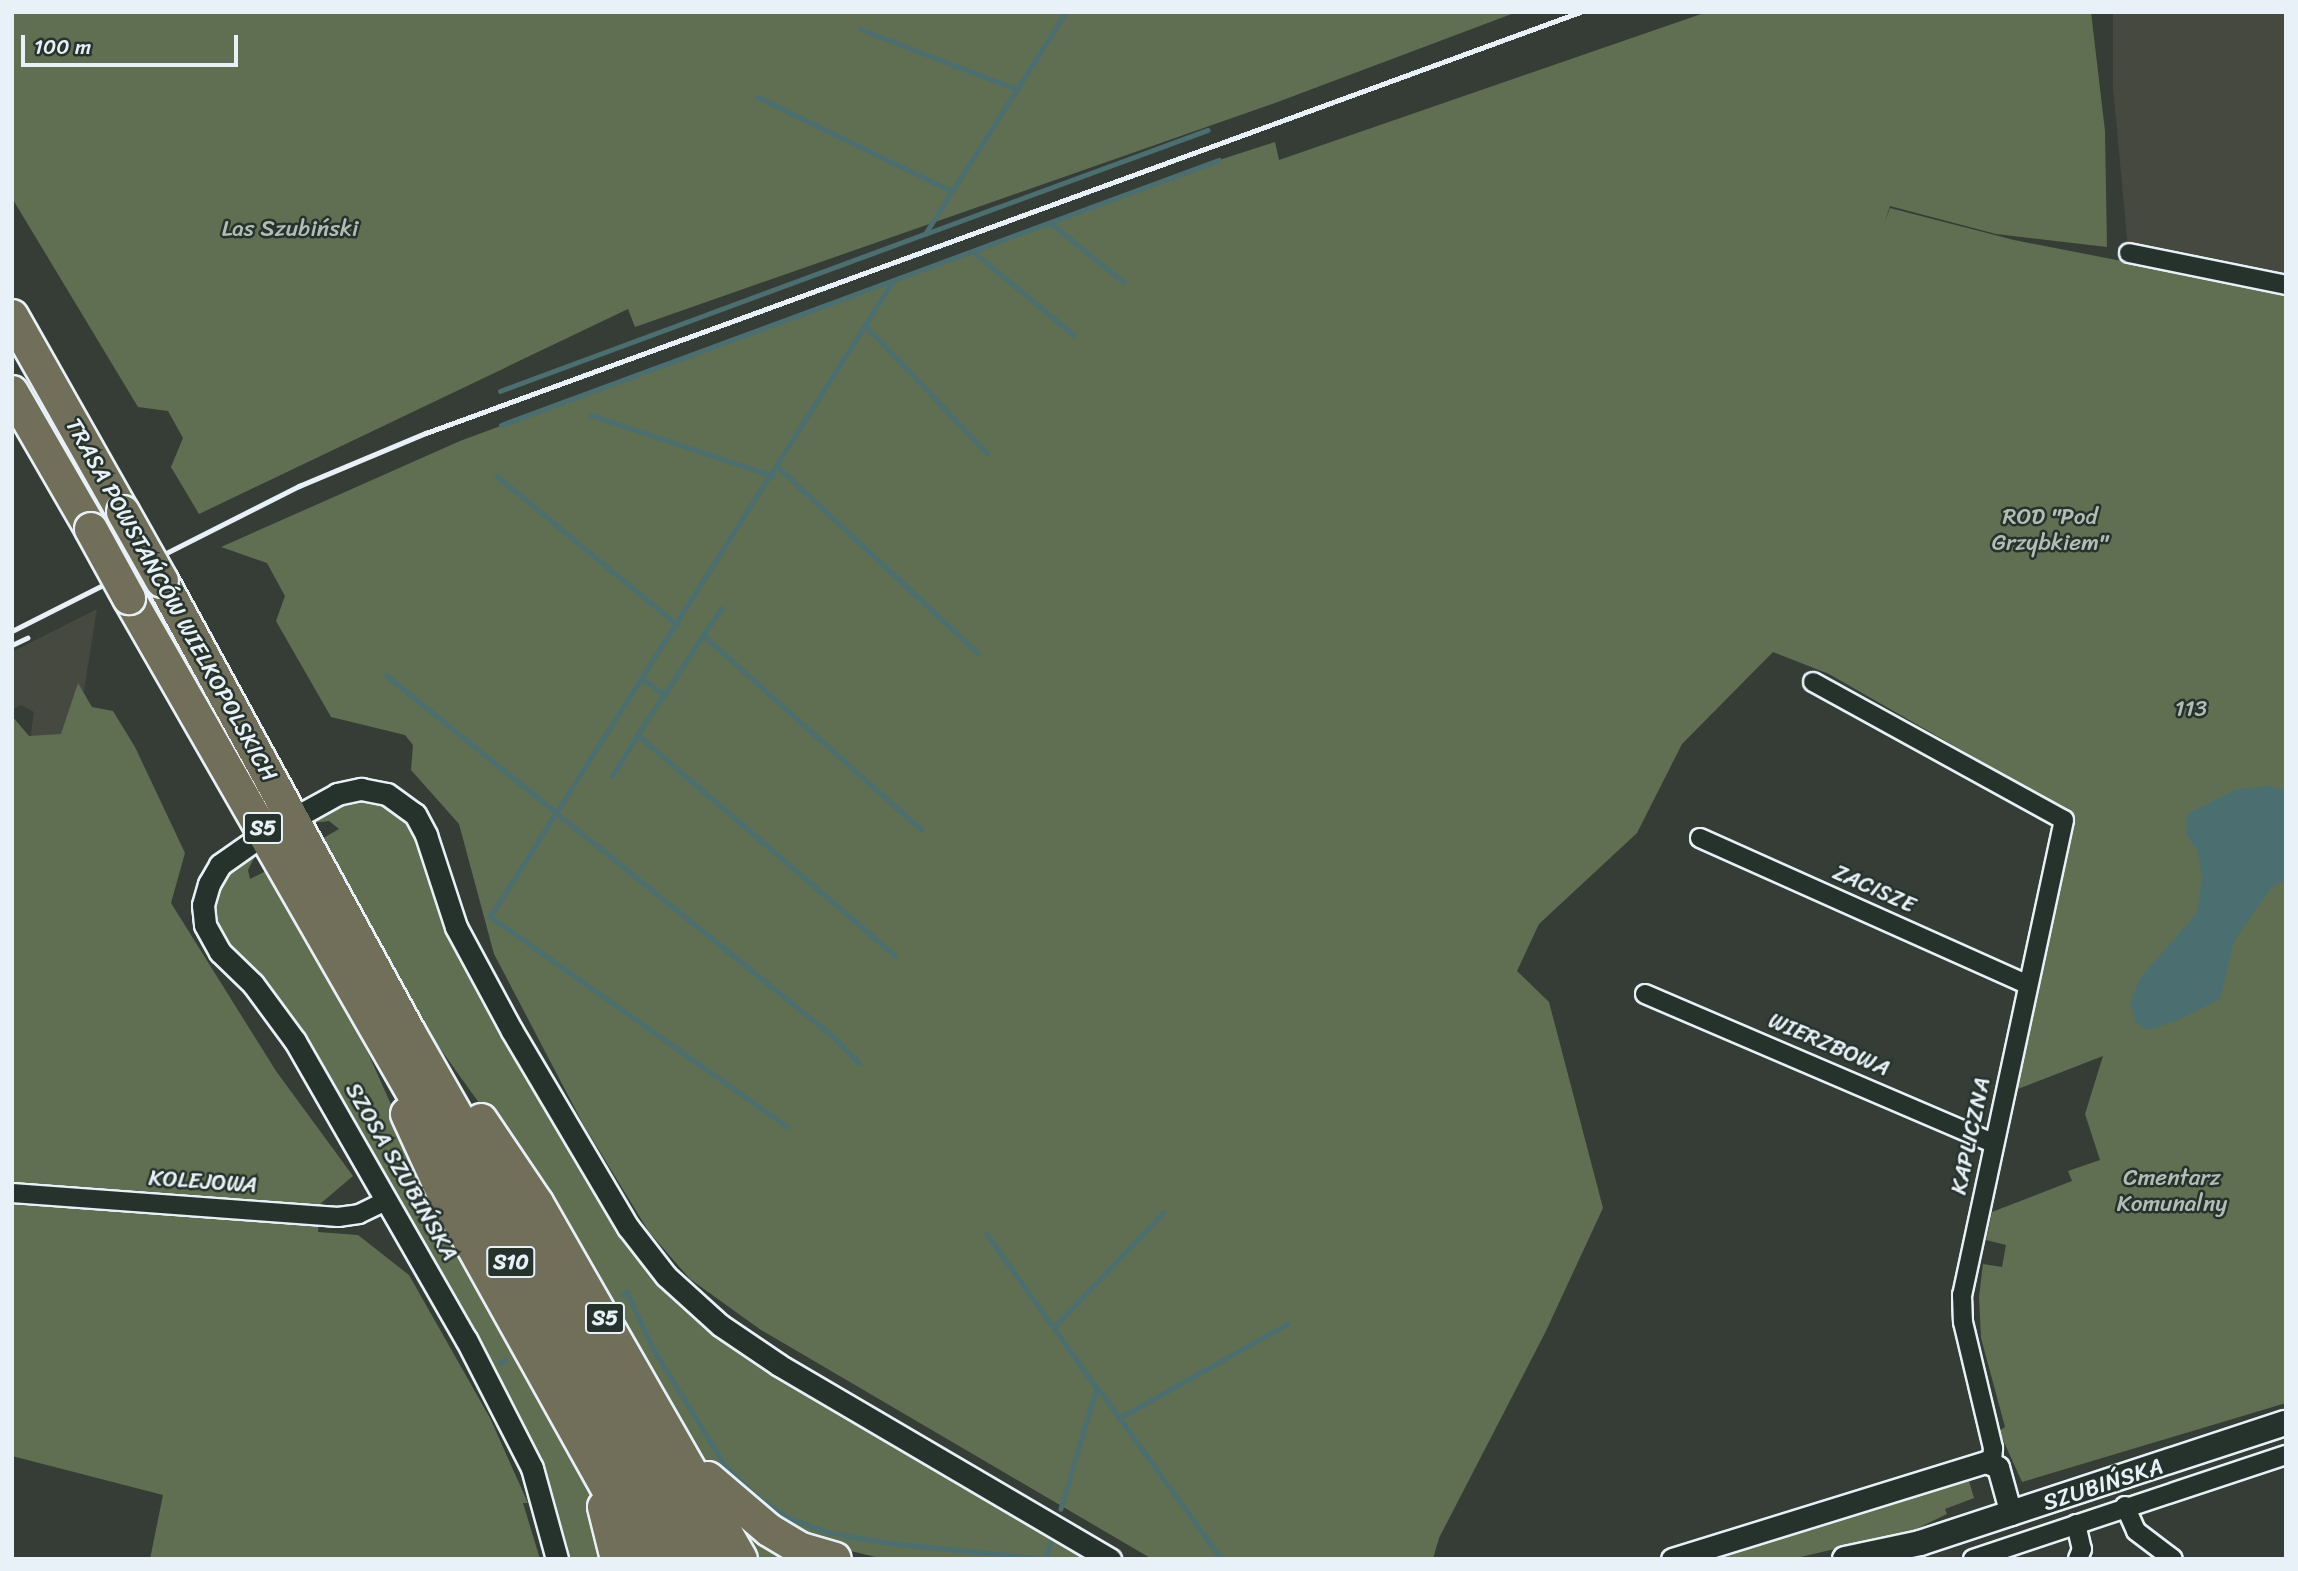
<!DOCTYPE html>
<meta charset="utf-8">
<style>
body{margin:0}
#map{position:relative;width:2298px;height:1571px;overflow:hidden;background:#353d36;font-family:Sriracha,sans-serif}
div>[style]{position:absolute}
.built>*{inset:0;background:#464940}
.green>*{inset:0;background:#606f51}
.water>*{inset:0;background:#4b6e71}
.stream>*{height:4.5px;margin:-2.25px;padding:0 2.25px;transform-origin:2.25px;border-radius:2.25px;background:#4b6e71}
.roads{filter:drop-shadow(2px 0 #e8f1f8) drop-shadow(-2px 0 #e8f1f8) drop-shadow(0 2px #e8f1f8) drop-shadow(0 -2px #e8f1f8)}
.minor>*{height:18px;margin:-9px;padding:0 9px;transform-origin:9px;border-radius:9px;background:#26332d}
.tertiary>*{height:21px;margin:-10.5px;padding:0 10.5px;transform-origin:10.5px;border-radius:10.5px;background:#26332d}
.secondary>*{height:24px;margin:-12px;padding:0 12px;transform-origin:12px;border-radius:12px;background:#26332d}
.motorway>*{height:32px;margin:-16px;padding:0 16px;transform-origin:16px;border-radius:16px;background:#716e59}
.rail>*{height:4.5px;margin:-2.25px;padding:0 2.25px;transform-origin:2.25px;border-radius:2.25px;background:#e8f1f8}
.bridges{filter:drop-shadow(2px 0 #e8f1f8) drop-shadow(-2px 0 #e8f1f8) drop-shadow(0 2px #e8f1f8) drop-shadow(0 -2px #e8f1f8)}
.motorway-bridge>*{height:32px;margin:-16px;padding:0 16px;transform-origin:16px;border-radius:16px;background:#716e59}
span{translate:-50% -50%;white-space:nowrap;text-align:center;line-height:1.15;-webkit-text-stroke:5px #26332d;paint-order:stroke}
.shield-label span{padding:2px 5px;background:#26332d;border:2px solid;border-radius:5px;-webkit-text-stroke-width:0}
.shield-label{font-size:21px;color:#e8f1f8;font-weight:700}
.park-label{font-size:23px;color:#b2bdb5}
.street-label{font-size:23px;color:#e8f1f8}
.frame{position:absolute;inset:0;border:14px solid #e8f1f8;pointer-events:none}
.scale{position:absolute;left:21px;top:35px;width:217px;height:32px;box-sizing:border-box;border:4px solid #e8f1f8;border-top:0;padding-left:9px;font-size:21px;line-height:24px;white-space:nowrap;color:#e8f1f8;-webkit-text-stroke:5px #26332d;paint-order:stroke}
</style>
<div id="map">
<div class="built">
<div style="clip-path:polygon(2113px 12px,2286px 12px,2286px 295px,2129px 260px,2113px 87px)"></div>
<div style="clip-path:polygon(97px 609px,73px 759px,27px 763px,34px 712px,21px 705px,12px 709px,12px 652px)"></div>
</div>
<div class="green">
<div style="clip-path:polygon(12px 12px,1517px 12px,1275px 103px,635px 327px,628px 309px,199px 514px,171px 467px,183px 438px,168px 411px,138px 407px,12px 198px)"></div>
<div style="clip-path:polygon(1707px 12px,2091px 12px,2105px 131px,2107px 247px,1996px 234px,1890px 206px,1884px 224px,1890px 208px,2014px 240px,2286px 293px,2286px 1403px,2022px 1482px,1999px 1431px,2005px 1427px,1981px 1338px,1979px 1297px,1983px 1264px,2002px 1267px,2006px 1245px,1986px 1240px,1992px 1212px,2072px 1181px,2068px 1171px,2100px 1160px,2085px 1114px,2103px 1056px,2005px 1094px,2068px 822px,2064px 808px,2059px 810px,2041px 800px,2017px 782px,1829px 674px,1773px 652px,1682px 744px,1637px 833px,1539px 924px,1517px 971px,1549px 1002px,1603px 1208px,1545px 1333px,1439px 1538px,1433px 1559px,1152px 1559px,761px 1330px,690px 1279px,649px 1232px,583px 1124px,494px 954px,459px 824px,411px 770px,413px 745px,405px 735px,331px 717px,276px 621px,285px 596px,267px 563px,221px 547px,460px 441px,1219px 160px,1275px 142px,1279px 160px)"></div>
<div style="clip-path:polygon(78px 683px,92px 707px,113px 711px,135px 747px,185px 853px,171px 903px,276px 1071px,353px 1176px,320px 1204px,318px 1232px,358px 1235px,409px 1275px,490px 1418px,528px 1503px,523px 1503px,540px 1559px,150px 1559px,163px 1495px,12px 1456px,12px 716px,29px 736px,61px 734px)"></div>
<div style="clip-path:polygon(355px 798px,378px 800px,405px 818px,594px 1187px,636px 1255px,677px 1299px,1096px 1559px,884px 1559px,834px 1547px,800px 1534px,710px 1467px,686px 1437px,492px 1121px,434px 1040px,320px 840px,339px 829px,329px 821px,311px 823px,309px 818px)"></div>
<div style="clip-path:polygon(257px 852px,248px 870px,250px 879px,268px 870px,364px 1044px,456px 1250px,577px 1460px,598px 1511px,610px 1559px,566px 1559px,491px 1366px,296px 1023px,264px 980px,227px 942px,217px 918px,216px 898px,230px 867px)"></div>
<div style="clip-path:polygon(1967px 1474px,1974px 1498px,1945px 1509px,1947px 1514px,1912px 1531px,1792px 1559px,1702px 1559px)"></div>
<div style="clip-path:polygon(720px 1503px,811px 1559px,752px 1559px)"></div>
</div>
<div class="water">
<div style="clip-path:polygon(2270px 786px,2286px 791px,2286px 880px,2272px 887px,2234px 941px,2220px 999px,2176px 1021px,2147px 1030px,2136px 1023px,2130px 1004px,2140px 978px,2197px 913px,2202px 878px,2198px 852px,2186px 834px,2187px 814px,2237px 789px)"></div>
</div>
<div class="stream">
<div style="left:860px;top:29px;width:167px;rotate:21deg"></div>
<div style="left:758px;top:97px;width:216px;rotate:25.9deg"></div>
<div style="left:1052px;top:224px;width:92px;rotate:38.9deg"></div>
<div style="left:925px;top:234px;width:301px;rotate:-20.2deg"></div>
<div style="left:974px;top:252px;width:130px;rotate:39.7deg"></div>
<div style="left:867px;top:327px;width:174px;rotate:46.4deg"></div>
<div style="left:500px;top:391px;width:453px;rotate:-20.3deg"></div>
<div style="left:925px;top:234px;width:263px;rotate:-57.6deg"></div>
<div style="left:591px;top:415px;width:192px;rotate:18.5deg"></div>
<div style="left:501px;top:425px;width:765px;rotate:-20.26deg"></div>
<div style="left:778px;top:467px;width:273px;rotate:42.9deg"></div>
<div style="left:497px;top:476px;width:234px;rotate:39.5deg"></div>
<div style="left:703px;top:635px;width:32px;rotate:-55deg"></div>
<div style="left:386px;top:675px;width:576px;rotate:38.94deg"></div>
<div style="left:834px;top:1037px;width:36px;rotate:46deg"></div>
<div style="left:644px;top:680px;width:25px;rotate:34deg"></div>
<div style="left:665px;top:694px;width:70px;rotate:-57.2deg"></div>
<div style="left:703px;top:635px;width:293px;rotate:41.7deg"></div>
<div style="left:665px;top:694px;width:49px;rotate:123.4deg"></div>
<div style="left:638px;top:735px;width:338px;rotate:40.6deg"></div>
<div style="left:612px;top:776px;width:47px;rotate:-58deg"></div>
<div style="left:787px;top:1127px;width:364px;rotate:-144.7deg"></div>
<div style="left:490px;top:917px;width:753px;rotate:-57.64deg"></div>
<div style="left:987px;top:1234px;width:189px;rotate:54.5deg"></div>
<div style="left:1097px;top:1388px;width:126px;rotate:106.6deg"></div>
<div style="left:622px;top:1295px;width:6px;rotate:-31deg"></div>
<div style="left:627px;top:1292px;width:62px;rotate:65.1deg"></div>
<div style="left:653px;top:1348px;width:137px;rotate:58.4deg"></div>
<div style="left:725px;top:1465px;width:41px;rotate:45deg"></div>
<div style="left:754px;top:1494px;width:40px;rotate:34.9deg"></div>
<div style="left:787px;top:1517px;width:43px;rotate:20.6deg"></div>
<div style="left:827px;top:1532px;width:63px;rotate:10.1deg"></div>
<div style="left:889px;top:1543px;width:159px;rotate:5.8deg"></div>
<div style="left:1054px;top:1327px;width:158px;rotate:-46.3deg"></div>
<div style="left:499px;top:1363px;width:7px;rotate:-27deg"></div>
<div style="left:1098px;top:1388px;width:211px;rotate:54.1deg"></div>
<div style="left:1119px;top:1418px;width:193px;rotate:-29.2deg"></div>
<div style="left:1045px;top:1558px;width:20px;rotate:-70deg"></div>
</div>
<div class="roads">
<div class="minor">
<div style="left:2129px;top:253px;width:160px;rotate:11.5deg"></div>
<div style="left:1813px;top:682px;width:286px;rotate:28.8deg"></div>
<div style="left:2064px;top:820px;width:486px;rotate:102.1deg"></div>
<div style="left:1962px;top:1295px;width:27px;rotate:88deg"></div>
<div style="left:1963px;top:1322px;width:130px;rotate:76.6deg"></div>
<div style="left:1993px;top:1448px;width:14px;rotate:94deg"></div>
<div style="left:1700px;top:838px;width:359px;rotate:24.1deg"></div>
<div style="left:1645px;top:994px;width:379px;rotate:23.2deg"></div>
<div style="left:12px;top:1193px;width:327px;rotate:4.2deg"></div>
<div style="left:338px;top:1217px;width:21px;rotate:-8deg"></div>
<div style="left:359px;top:1214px;width:30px;rotate:-26deg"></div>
<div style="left:2125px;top:1506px;width:27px;rotate:66deg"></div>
<div style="left:2136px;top:1531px;width:46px;rotate:37.1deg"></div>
<div style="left:2076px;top:1524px;width:26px;rotate:77deg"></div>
<div style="left:2082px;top:1549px;width:11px;rotate:112deg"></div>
<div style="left:1973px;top:1559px;width:330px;rotate:-18.4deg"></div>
</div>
<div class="tertiary">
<div style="left:305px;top:812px;width:37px;rotate:-29deg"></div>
<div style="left:337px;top:794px;width:25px;rotate:-12deg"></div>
<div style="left:361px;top:789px;width:26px;rotate:11deg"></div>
<div style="left:387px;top:794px;width:34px;rotate:36deg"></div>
<div style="left:415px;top:814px;width:24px;rotate:62deg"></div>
<div style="left:426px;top:835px;width:97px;rotate:71.9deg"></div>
<div style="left:456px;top:927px;width:118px;rotate:61.7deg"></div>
<div style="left:512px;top:1031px;width:228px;rotate:59.4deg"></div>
<div style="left:628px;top:1227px;width:62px;rotate:52.2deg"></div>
<div style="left:666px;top:1276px;width:73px;rotate:42.2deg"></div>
<div style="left:720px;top:1325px;width:71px;rotate:34.1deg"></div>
<div style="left:779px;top:1365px;width:384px;rotate:30.4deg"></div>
<div style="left:251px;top:843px;width:38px;rotate:145deg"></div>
<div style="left:220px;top:865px;width:22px;rotate:120deg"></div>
<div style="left:209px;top:884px;width:22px;rotate:106deg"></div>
<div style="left:203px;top:905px;width:20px;rotate:84deg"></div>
<div style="left:205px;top:925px;width:31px;rotate:61deg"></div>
<div style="left:220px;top:952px;width:46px;rotate:44.1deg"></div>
<div style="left:253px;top:984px;width:71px;rotate:53.6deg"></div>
<div style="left:295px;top:1041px;width:344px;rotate:60.2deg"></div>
<div style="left:466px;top:1339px;width:145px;rotate:62.9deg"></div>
<div style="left:532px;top:1468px;width:94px;rotate:74.6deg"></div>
<div style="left:1672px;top:1559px;width:329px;rotate:-17.2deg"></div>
<div style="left:1986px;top:1462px;width:13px;rotate:23deg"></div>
<div style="left:1998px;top:1467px;width:49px;rotate:74.5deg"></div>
</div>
<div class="secondary">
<div style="left:1845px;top:1559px;width:77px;rotate:-12deg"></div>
<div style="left:1920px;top:1543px;width:385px;rotate:-18.2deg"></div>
</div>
<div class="motorway">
<div style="left:12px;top:316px;width:225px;rotate:60.5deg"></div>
<div style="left:12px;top:392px;width:158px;rotate:60deg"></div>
<div style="left:162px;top:581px;width:514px;rotate:61.29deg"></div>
<div style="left:409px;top:1032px;width:607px;rotate:60.27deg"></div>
<div style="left:129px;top:598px;width:1108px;rotate:60.17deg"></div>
<div style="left:407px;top:1114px;width:89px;rotate:65.4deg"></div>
<div style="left:444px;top:1195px;width:417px;rotate:60.9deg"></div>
<div style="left:481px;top:1120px;width:100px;rotate:56deg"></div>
<div style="left:537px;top:1203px;width:410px;rotate:60.2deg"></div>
<div style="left:708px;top:1478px;width:80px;rotate:40.4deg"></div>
<div style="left:769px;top:1530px;width:37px;rotate:31deg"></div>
<div style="left:801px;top:1549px;width:35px;rotate:16deg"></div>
<div style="left:604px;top:1507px;width:54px;rotate:76deg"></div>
</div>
</div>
<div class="rail">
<div style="left:12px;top:631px;width:322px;rotate:-26.8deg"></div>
<div style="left:299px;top:486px;width:138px;rotate:-22.7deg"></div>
<div style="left:426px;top:433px;width:1228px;rotate:-20.04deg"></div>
<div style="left:12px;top:645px;width:17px;rotate:-25deg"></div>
</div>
<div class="bridges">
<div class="motorway-bridge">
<div style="left:123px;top:512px;width:79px;rotate:60.5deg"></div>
<div style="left:91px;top:529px;width:79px;rotate:61.2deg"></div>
</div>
</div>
<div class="shield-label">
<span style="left:263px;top:828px">S5</span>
<span style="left:511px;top:1262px">S10</span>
<span style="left:605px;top:1318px">S5</span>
</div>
<div class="park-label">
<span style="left:290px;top:229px">Las Szubiński</span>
<span style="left:2050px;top:530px">ROD "Pod<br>Grzybkiem"</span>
<span style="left:2191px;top:709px">113</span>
<span style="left:2172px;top:1191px">Cmentarz<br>Komunalny</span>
</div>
<div class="street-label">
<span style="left:171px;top:600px;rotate:61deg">TRASA POWSTAŃCÓW WIELKOPOLSKICH</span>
<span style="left:1874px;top:889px;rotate:24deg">ZACISZE</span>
<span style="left:1829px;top:1045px;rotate:23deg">WIERZBOWA</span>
<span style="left:1971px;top:1136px;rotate:-78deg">KAPLICZNA</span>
<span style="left:401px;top:1172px;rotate:60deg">SZOSA SZUBIŃSKA</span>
<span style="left:203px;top:1182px;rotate:4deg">KOLEJOWA</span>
<span style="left:2103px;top:1485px;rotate:-18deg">SZUBIŃSKA</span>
</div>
<div class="frame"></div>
<div class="scale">100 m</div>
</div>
